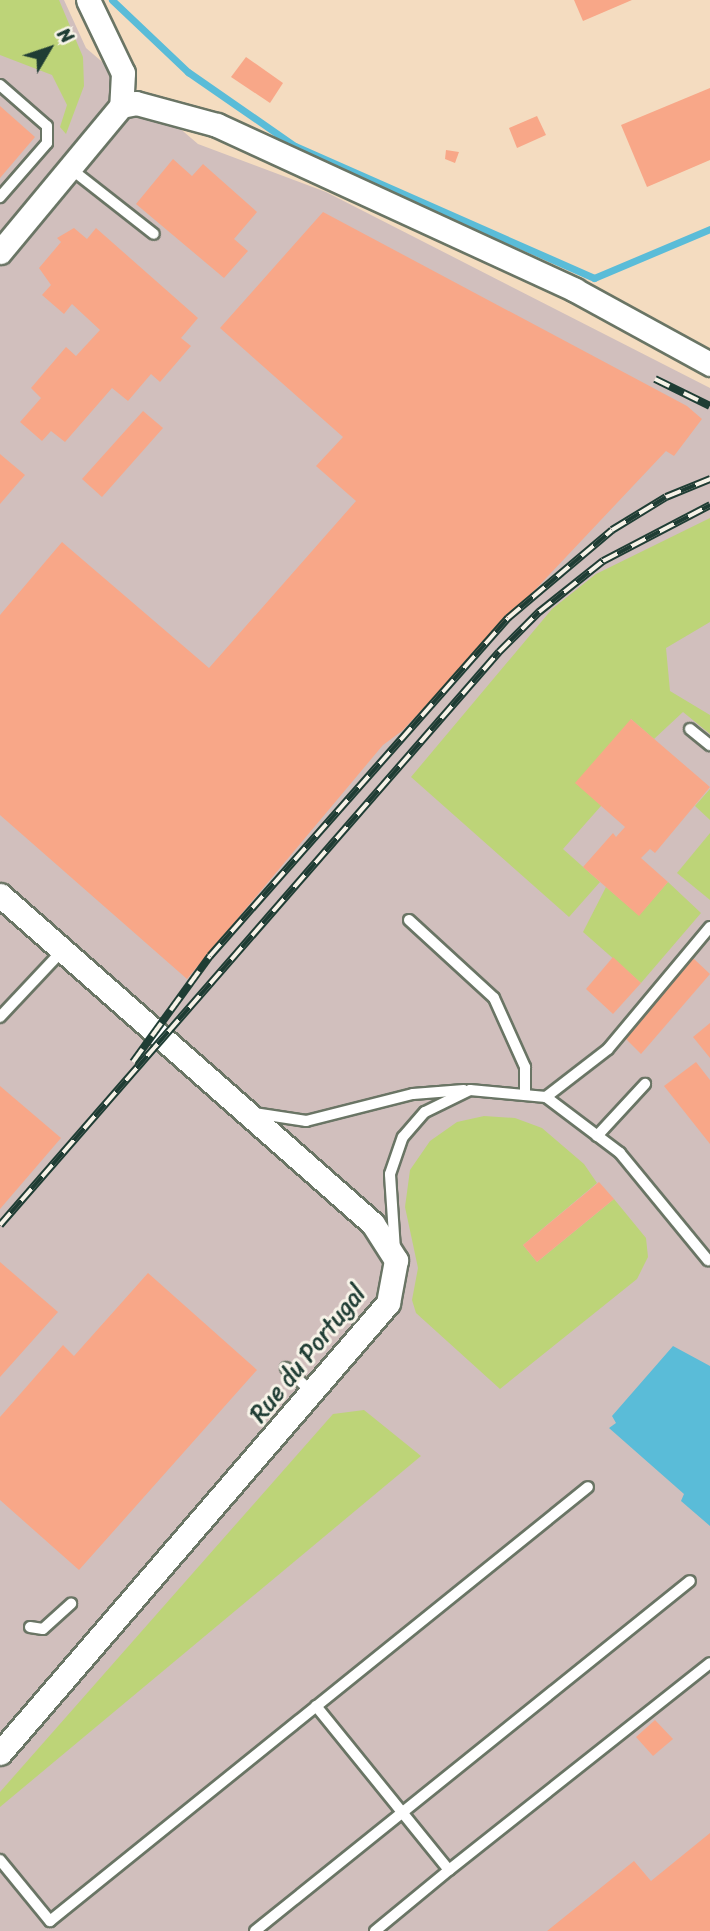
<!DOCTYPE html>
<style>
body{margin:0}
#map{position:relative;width:710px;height:1931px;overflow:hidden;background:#f4dcc0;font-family:Sriracha,sans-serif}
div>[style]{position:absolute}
.industrial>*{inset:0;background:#d1bfbd}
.green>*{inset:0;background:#bdd478}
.water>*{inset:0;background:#5abcd8}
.stream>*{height:7px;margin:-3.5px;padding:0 3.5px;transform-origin:3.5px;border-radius:3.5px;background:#5abcd8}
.building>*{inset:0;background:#f8a788}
.roads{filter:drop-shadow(2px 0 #6a7565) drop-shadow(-2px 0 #6a7565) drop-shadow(0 2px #6a7565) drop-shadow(0 -2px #6a7565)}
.lane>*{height:10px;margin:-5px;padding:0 5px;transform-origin:5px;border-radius:5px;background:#fff}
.street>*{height:23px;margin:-11.5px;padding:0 11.5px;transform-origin:11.5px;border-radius:11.5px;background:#fff}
.rail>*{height:8px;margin-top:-4px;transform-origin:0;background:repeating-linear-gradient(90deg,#f7f3e8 0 16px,#1f3d34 0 32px);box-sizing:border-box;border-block:2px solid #1f3d34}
span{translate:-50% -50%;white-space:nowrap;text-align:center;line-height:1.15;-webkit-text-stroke:6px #f7f3e8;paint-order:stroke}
.street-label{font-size:24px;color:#1f3d34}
.north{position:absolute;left:14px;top:14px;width:70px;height:70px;-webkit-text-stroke:5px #f7f3e8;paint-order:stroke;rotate:51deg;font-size:19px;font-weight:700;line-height:28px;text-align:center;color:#1f3d34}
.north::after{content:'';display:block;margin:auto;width:24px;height:32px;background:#1f3d34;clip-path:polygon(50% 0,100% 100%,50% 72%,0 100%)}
</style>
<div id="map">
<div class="industrial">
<div style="clip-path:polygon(0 0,64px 0,86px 48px,198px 144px,326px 192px,710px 388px,710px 1931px,0 1931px)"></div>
</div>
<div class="green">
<div style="clip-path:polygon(0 0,59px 0,83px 57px,84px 86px,66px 134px,60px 127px,67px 105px,52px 75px,0 55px)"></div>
<div style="clip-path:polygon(710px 518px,710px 622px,666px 648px,670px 691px,710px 715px,710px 734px,683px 712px,654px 739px,631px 719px,601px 806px,563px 849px,600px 882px,569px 917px,411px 777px,552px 609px,596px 574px)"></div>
<div style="clip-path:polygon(710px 789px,710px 820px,695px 806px)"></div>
<div style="clip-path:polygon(710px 833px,710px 900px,677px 873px)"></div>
<div style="clip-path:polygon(668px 882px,701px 913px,641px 983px,583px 932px,606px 887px,639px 915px)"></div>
<div style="clip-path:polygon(484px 1116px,515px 1118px,542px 1128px,584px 1164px,597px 1183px,523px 1245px,537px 1262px,614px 1199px,646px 1238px,648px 1257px,637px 1279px,500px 1389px,416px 1313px,412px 1300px,418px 1268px,405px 1207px,410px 1170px,430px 1141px,457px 1122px)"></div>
<div style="clip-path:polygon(364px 1410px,421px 1456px,0 1807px,0 1792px,333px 1414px)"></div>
</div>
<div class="water">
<div style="clip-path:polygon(673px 1346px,710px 1366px,710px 1526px,681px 1501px,684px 1494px,609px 1428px,616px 1423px,612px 1416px)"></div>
</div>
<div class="stream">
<div style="left:112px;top:0;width:105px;rotate:43.5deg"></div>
<div style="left:188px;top:72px;width:130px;rotate:34.7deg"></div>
<div style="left:295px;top:146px;width:327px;rotate:23.8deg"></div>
<div style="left:594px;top:278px;width:126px;rotate:-22.9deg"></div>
</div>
<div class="building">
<div style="clip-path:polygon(574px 0,632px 0,583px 21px)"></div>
<div style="clip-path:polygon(246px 57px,283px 83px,270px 103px,231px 77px)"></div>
<div style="clip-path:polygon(710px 88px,710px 160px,647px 187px,621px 125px)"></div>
<div style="clip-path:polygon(0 106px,35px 137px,0 178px)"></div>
<div style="clip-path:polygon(537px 116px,546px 135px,517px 148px,509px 128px)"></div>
<div style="clip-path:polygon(446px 150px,459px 152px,455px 163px,445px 159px)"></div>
<div style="clip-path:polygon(173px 159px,192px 176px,203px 164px,257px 212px,234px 239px,248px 251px,224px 278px,136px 204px)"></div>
<div style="clip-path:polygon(323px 212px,687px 406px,702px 419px,674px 456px,666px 451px,402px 731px,383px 745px,187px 979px,0 815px,0 615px,62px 542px,209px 668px,356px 501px,316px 466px,343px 437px,220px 328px)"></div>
<div style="clip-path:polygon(74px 228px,87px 239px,96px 228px,198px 318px,181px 338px,191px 346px,160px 382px,151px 374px,128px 401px,112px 388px,65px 442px,51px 431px,42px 441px,20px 422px,41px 398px,31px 388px,66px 347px,76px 356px,100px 330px,72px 304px,64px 314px,42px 295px,51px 285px,39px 268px,61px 242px,57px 238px)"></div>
<div style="clip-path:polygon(143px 411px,163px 428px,102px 497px,82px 479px)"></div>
<div style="clip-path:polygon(0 454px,25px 475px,0 504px)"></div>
<div style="clip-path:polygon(631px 719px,710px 787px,655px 853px,650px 849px,641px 858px,668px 882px,639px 916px,583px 867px,613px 833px,616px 837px,625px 827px,575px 783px)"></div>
<div style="clip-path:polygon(613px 957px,641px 983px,613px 1014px,586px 989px)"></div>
<div style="clip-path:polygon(693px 958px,710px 974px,641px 1054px,624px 1037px)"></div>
<div style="clip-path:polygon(710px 1023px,710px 1058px,693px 1037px)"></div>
<div style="clip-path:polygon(696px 1062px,710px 1080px,710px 1144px,664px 1086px)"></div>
<div style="clip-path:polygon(0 1086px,61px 1138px,0 1209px)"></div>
<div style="clip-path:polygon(599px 1182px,614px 1199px,537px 1262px,523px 1245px)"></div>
<div style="clip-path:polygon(0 1262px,58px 1312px,0 1377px)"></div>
<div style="clip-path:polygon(148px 1273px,257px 1370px,79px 1570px,0 1500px,0 1417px,63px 1345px,74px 1356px)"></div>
<div style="clip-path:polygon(655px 1720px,673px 1739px,653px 1756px,636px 1737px)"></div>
<div style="clip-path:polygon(710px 1833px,710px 1931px,547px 1931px,634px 1861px,651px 1881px)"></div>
</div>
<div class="roads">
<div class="lane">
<div style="left:0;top:85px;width:62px;rotate:41.1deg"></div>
<div style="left:47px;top:126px;width:17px;rotate:90deg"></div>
<div style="left:47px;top:143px;width:72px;rotate:131deg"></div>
<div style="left:71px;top:169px;width:105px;rotate:38.1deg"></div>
<div style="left:690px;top:729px;width:26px;rotate:39deg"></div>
<div style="left:409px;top:920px;width:115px;rotate:42.5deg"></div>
<div style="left:494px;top:998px;width:76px;rotate:65.8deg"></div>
<div style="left:525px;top:1067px;width:28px;rotate:90deg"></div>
<div style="left:0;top:1017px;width:91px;rotate:-46.8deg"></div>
<div style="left:546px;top:1097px;width:78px;rotate:-37.7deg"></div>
<div style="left:608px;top:1049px;width:159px;rotate:-50.1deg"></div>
<div style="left:254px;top:1113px;width:53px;rotate:8.7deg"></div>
<div style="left:306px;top:1121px;width:110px;rotate:-14.2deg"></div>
<div style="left:413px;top:1094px;width:51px;rotate:-4.5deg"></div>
<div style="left:597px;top:1136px;width:71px;rotate:-47.3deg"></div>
<div style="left:395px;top:1250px;width:76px;rotate:-93.8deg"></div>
<div style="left:390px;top:1174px;width:39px;rotate:-71deg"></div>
<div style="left:403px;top:1137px;width:33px;rotate:-49deg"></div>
<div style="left:425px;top:1112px;width:50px;rotate:-26.1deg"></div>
<div style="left:470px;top:1090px;width:76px;rotate:5.3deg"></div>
<div style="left:546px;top:1097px;width:93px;rotate:37.1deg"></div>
<div style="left:620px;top:1153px;width:139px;rotate:50.6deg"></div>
<div style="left:286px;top:1368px;width:35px;rotate:43deg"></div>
<div style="left:30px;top:1627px;width:13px;rotate:9deg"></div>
<div style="left:43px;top:1629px;width:38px;rotate:-42deg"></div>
<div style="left:316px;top:1706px;width:211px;rotate:51deg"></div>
<div style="left:449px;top:1870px;width:96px;rotate:140.5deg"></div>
<div style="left:0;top:1860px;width:79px;rotate:50.7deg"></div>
<div style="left:50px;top:1921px;width:691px;rotate:-38.89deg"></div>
<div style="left:449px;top:1870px;width:333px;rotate:-38.4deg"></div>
<div style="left:255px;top:1931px;width:558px;rotate:-38.82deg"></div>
</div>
<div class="street">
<div style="left:88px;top:0;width:81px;rotate:64.4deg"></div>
<div style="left:123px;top:73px;width:33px;rotate:93deg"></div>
<div style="left:121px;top:106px;width:15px;rotate:-11deg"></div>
<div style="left:136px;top:103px;width:84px;rotate:15.2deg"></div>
<div style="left:217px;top:125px;width:394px;rotate:24.7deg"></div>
<div style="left:575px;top:290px;width:154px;rotate:28.7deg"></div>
<div style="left:0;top:252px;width:190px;rotate:-50.3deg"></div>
<div style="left:0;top:895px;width:497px;rotate:41.4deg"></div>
<div style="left:373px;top:1224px;width:43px;rotate:57.4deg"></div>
<div style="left:396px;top:1260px;width:44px;rotate:100.5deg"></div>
<div style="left:388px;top:1303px;width:594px;rotate:130.77deg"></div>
</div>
</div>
<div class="rail">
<div style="left:655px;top:379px;width:61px;rotate:26.1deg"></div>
<div style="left:133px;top:1062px;width:131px;rotate:-54deg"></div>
<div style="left:210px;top:956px;width:451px;rotate:-48.6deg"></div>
<div style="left:508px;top:618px;width:136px;rotate:-40.2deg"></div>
<div style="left:612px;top:530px;width:63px;rotate:-31.4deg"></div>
<div style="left:666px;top:497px;width:48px;rotate:-22.2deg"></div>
<div style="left:0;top:1225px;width:760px;rotate:-48.95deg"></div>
<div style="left:499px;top:652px;width:57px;rotate:-45deg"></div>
<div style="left:539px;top:612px;width:82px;rotate:-38.6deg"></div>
<div style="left:603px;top:561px;width:121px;rotate:-27.6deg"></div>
</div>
<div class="street-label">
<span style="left:308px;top:1354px;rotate:-51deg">Rue du Portugal</span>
</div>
<div class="north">N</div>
</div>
